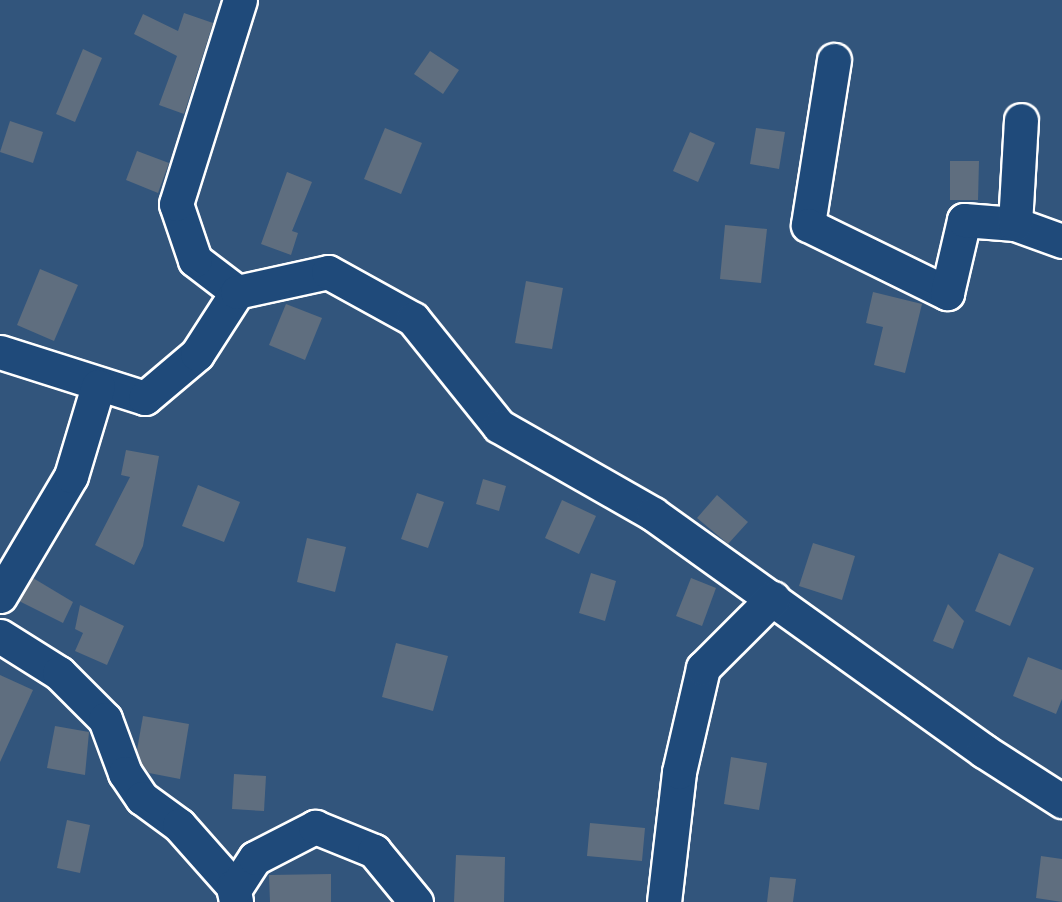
<!DOCTYPE html>
<style>
body{margin:0}
#map{position:relative;width:1062px;height:902px;overflow:hidden;background:#32557c;font-family:Sriracha,sans-serif}
div>[style]{position:absolute}
.building>*{inset:0;background:#5f6e7f}
.roads{filter:drop-shadow(2px 0 #fff) drop-shadow(-2px 0 #fff) drop-shadow(0 2px #fff) drop-shadow(0 -2px #fff)}
.minor>*{height:33px;margin:-16.5px;padding:0 16.5px;transform-origin:16.5px;border-radius:16.5px;background:#1f4a7a}
span{translate:-50% -50%;white-space:nowrap;text-align:center;line-height:1.15;-webkit-text-stroke:5px #1f4a7a;paint-order:stroke}
</style>
<div id="map">
<div class="building">
<div style="clip-path:polygon(184px 13px,213px 23px,184px 114px,159px 105px,177px 56px,134px 34px,143px 14px,178px 31px)"></div>
<div style="clip-path:polygon(83px 49px,102px 58px,75px 122px,56px 114px)"></div>
<div style="clip-path:polygon(430px 51px,459px 70px,443px 94px,414px 74px)"></div>
<div style="clip-path:polygon(10px 121px,43px 132px,33px 163px,0 152px)"></div>
<div style="clip-path:polygon(385px 128px,422px 143px,401px 194px,364px 179px)"></div>
<div style="clip-path:polygon(756px 128px,785px 132px,779px 169px,750px 164px)"></div>
<div style="clip-path:polygon(690px 132px,715px 143px,698px 182px,673px 171px)"></div>
<div style="clip-path:polygon(137px 151px,169px 163px,158px 193px,126px 180px)"></div>
<div style="clip-path:polygon(950px 161px,979px 161px,978px 200px,950px 200px)"></div>
<div style="clip-path:polygon(287px 172px,312px 182px,292px 231px,298px 233px,291px 255px,261px 244px)"></div>
<div style="clip-path:polygon(725px 225px,767px 229px,761px 283px,720px 279px)"></div>
<div style="clip-path:polygon(40px 269px,78px 285px,54px 341px,17px 325px)"></div>
<div style="clip-path:polygon(526px 281px,563px 288px,552px 349px,515px 343px)"></div>
<div style="clip-path:polygon(873px 292px,922px 304px,905px 373px,874px 365px,883px 327px,866px 323px)"></div>
<div style="clip-path:polygon(286px 304px,322px 318px,305px 360px,269px 345px)"></div>
<div style="clip-path:polygon(126px 450px,159px 456px,143px 546px,134px 565px,95px 545px,130px 477px,121px 475px)"></div>
<div style="clip-path:polygon(483px 479px,506px 486px,499px 511px,476px 504px)"></div>
<div style="clip-path:polygon(198px 485px,240px 502px,224px 542px,182px 526px)"></div>
<div style="clip-path:polygon(417px 493px,444px 502px,428px 548px,401px 539px)"></div>
<div style="clip-path:polygon(717px 495px,748px 522px,728px 544px,697px 518px)"></div>
<div style="clip-path:polygon(562px 500px,596px 516px,579px 554px,545px 538px)"></div>
<div style="clip-path:polygon(307px 538px,346px 547px,335px 592px,297px 582px)"></div>
<div style="clip-path:polygon(813px 543px,855px 556px,842px 600px,799px 586px)"></div>
<div style="clip-path:polygon(999px 553px,1034px 568px,1010px 626px,975px 611px)"></div>
<div style="clip-path:polygon(591px 573px,616px 581px,605px 621px,579px 613px)"></div>
<div style="clip-path:polygon(33px 578px,73px 602px,63px 623px,19px 601px)"></div>
<div style="clip-path:polygon(691px 578px,716px 588px,702px 626px,676px 616px)"></div>
<div style="clip-path:polygon(948px 604px,964px 621px,953px 649px,933px 641px)"></div>
<div style="clip-path:polygon(80px 605px,124px 626px,107px 665px,75px 651px,83px 633px,75px 629px)"></div>
<div style="clip-path:polygon(396px 643px,448px 656px,433px 711px,382px 697px)"></div>
<div style="clip-path:polygon(1028px 657px,1062px 670px,1062px 699px,1056px 714px,1013px 696px)"></div>
<div style="clip-path:polygon(0 675px,33px 690px,0 762px)"></div>
<div style="clip-path:polygon(143px 716px,189px 724px,180px 779px,149px 773px,142px 764px,137px 750px)"></div>
<div style="clip-path:polygon(55px 726px,89px 732px,85px 775px,47px 768px)"></div>
<div style="clip-path:polygon(731px 757px,767px 763px,759px 810px,724px 804px)"></div>
<div style="clip-path:polygon(234px 774px,266px 776px,264px 811px,232px 809px)"></div>
<div style="clip-path:polygon(67px 820px,90px 825px,80px 873px,57px 868px)"></div>
<div style="clip-path:polygon(590px 823px,645px 828px,642px 861px,587px 856px)"></div>
<div style="clip-path:polygon(456px 855px,505px 857px,504px 902px,454px 902px)"></div>
<div style="clip-path:polygon(1041px 856px,1062px 859px,1062px 902px,1036px 898px)"></div>
<div style="clip-path:polygon(331px 874px,331px 902px,270px 902px,269px 875px)"></div>
<div style="clip-path:polygon(770px 877px,796px 879px,793px 902px,767px 902px)"></div>
</div>
<div class="roads">
<div class="minor">
<div style="left:834px;top:60px;width:167px;rotate:99deg"></div>
<div style="left:808px;top:225px;width:155px;rotate:26.1deg"></div>
<div style="left:947px;top:293px;width:75px;rotate:-76.9deg"></div>
<div style="left:964px;top:220px;width:51px;rotate:4.5deg"></div>
<div style="left:1015px;top:224px;width:50px;rotate:19.9deg"></div>
<div style="left:1015px;top:224px;width:104px;rotate:-86.7deg"></div>
<div style="left:237px;top:292px;width:53px;rotate:-142.7deg"></div>
<div style="left:195px;top:260px;width:59px;rotate:-108.7deg"></div>
<div style="left:176px;top:204px;width:214px;rotate:-72.6deg"></div>
<div style="left:0;top:352px;width:152px;rotate:17.6deg"></div>
<div style="left:145px;top:398px;width:68px;rotate:-40.2deg"></div>
<div style="left:197px;top:354px;width:74px;rotate:-57.2deg"></div>
<div style="left:237px;top:292px;width:93px;rotate:-12.4deg"></div>
<div style="left:328px;top:272px;width:97px;rotate:28.9deg"></div>
<div style="left:413px;top:319px;width:137px;rotate:51.2deg"></div>
<div style="left:499px;top:426px;width:177px;rotate:29.7deg"></div>
<div style="left:653px;top:514px;width:407px;rotate:35.6deg"></div>
<div style="left:984px;top:751px;width:93px;rotate:32.7deg"></div>
<div style="left:0;top:596px;width:139px;rotate:-59.4deg"></div>
<div style="left:71px;top:476px;width:94px;rotate:-73.3deg"></div>
<div style="left:0;top:636px;width:70px;rotate:32.1deg"></div>
<div style="left:59px;top:673px;width:65px;rotate:45deg"></div>
<div style="left:105px;top:719px;width:58px;rotate:69.7deg"></div>
<div style="left:125px;top:773px;width:30px;rotate:56deg"></div>
<div style="left:142px;top:798px;width:46px;rotate:36.1deg"></div>
<div style="left:179px;top:825px;width:81px;rotate:48.5deg"></div>
<div style="left:233px;top:886px;width:16px;rotate:79deg"></div>
<div style="left:234px;top:890px;width:38px;rotate:-57deg"></div>
<div style="left:255px;top:858px;width:68px;rotate:-27.3deg"></div>
<div style="left:315px;top:827px;width:64px;rotate:22.1deg"></div>
<div style="left:374px;top:851px;width:66px;rotate:50.5deg"></div>
<div style="left:664px;top:902px;width:131px;rotate:-83.4deg"></div>
<div style="left:679px;top:772px;width:107px;rotate:-77deg"></div>
<div style="left:703px;top:668px;width:99px;rotate:-45deg"></div>
</div>
</div>
</div>
